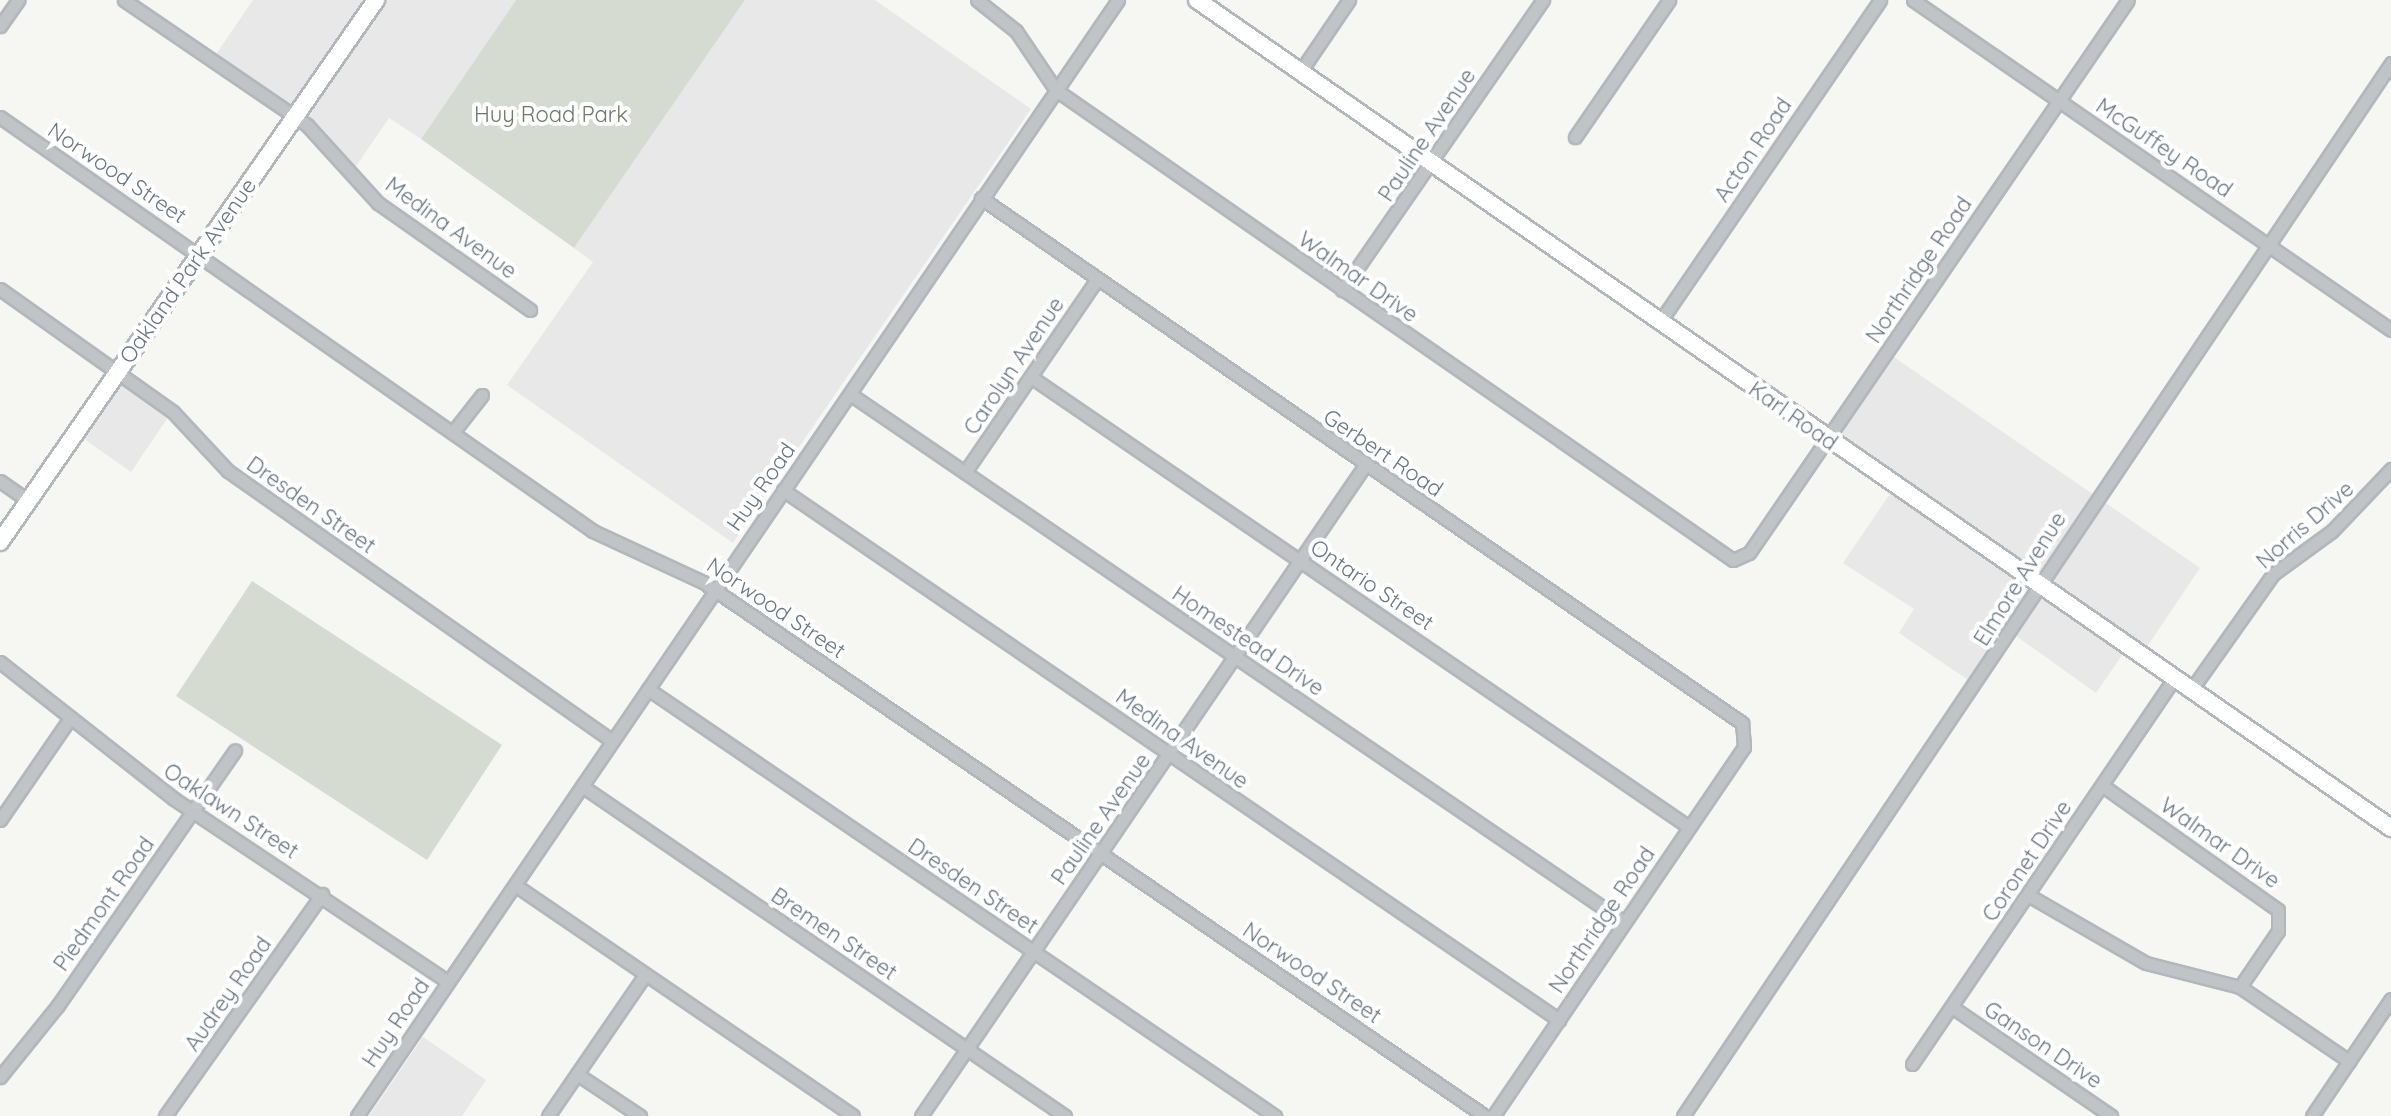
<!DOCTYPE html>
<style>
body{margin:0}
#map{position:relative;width:2391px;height:1116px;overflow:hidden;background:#f6f6f3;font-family:Quicksand,sans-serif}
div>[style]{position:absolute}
.built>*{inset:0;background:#e7e8e7}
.green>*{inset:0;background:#d6dbd2}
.roads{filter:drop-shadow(2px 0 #b2b7bc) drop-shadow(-2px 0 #b2b7bc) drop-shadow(0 2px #b2b7bc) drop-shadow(0 -2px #b2b7bc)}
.street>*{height:11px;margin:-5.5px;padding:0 5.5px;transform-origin:5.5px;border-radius:5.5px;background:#c0c4c7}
.secondary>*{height:16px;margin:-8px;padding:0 8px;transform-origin:8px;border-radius:8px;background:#fff}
span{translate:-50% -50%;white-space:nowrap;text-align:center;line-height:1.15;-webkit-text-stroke:8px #fff;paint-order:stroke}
.park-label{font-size:22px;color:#697a65}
.street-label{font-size:22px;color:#667683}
</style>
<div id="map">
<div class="built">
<div style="clip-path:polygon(253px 0,516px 0,421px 139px,389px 118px,350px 175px,334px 147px,212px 60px)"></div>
<div style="clip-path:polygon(745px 0,875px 0,1031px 109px,733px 543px,507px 385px,593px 262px,574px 248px)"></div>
<div style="clip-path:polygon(1888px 353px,2200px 568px,2140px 657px,2127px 648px,2096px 693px,2012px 633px,1977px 686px,1899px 633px,1914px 609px,1843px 563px,1896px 485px,1827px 439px)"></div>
<div style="clip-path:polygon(121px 370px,173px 410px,131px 472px,77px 434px)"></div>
<div style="clip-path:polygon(423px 1037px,486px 1080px,462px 1116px,369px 1116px)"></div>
</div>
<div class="green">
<div style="clip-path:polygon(516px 0,745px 0,574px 248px,421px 139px)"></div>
<div style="clip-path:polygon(252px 581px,502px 745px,427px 860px,176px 696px)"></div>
</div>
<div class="roads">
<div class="street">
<div style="left:124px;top:0;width:222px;rotate:34.3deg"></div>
<div style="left:307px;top:125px;width:105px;rotate:47.7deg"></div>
<div style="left:378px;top:203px;width:186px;rotate:35.1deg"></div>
<div style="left:977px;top:0;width:50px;rotate:38.5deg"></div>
<div style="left:1016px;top:31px;width:71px;rotate:55.9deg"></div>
<div style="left:1056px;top:90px;width:824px;rotate:34.77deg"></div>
<div style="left:1733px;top:560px;width:17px;rotate:-24deg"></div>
<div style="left:1749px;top:553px;width:670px;rotate:-55.58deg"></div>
<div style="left:1913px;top:0;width:581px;rotate:34.62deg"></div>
<div style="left:0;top:26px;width:32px;rotate:-55deg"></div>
<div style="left:1300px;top:72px;width:87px;rotate:-55.8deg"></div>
<div style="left:0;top:117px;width:723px;rotate:34.92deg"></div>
<div style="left:593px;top:531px;width:121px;rotate:24.9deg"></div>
<div style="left:703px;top:582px;width:947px;rotate:34.33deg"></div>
<div style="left:1575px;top:137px;width:166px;rotate:-55.5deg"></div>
<div style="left:981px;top:198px;width:925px;rotate:34.6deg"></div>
<div style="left:1742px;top:723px;width:24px;rotate:85deg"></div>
<div style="left:1744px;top:747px;width:446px;rotate:124.2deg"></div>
<div style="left:0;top:289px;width:212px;rotate:35.4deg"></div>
<div style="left:173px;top:412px;width:81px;rotate:47deg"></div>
<div style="left:228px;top:471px;width:469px;rotate:35.1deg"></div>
<div style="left:1342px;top:290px;width:353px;rotate:-55.3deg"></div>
<div style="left:1659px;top:323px;width:391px;rotate:-55.6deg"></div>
<div style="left:1031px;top:377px;width:797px;rotate:34.37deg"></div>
<div style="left:850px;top:394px;width:937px;rotate:34.3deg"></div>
<div style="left:453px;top:432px;width:47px;rotate:-51.9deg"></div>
<div style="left:965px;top:472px;width:232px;rotate:-55.6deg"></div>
<div style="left:0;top:481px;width:35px;rotate:35deg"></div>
<div style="left:783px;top:490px;width:940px;rotate:34.33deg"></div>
<div style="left:0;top:662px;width:221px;rotate:38.2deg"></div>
<div style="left:174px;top:799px;width:329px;rotate:33.7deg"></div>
<div style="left:648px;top:689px;width:759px;rotate:34.26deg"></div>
<div style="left:2191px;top:690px;width:142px;rotate:-54.7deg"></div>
<div style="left:2273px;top:574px;width:73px;rotate:-36.1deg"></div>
<div style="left:2332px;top:531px;width:86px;rotate:-46.4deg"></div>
<div style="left:582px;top:786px;width:585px;rotate:34.34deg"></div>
<div style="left:2103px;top:786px;width:214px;rotate:35.3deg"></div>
<div style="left:2278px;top:910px;width:21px;rotate:90deg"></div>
<div style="left:2278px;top:931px;width:68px;rotate:124.2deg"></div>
<div style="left:0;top:820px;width:120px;rotate:-55.5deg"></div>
<div style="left:515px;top:885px;width:409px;rotate:34.3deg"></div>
<div style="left:2028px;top:895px;width:136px;rotate:30deg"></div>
<div style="left:2146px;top:963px;width:97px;rotate:14.3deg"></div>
<div style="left:2240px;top:987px;width:132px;rotate:34.2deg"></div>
<div style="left:1952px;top:1007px;width:193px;rotate:34.4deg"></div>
<div style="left:1912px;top:1064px;width:466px;rotate:-55.8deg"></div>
<div style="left:577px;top:1074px;width:76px;rotate:33.7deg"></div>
<div style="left:0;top:1077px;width:92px;rotate:-51.1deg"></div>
<div style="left:58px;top:1005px;width:310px;rotate:-55.2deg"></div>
<div style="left:165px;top:1116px;width:272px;rotate:-54.7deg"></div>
<div style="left:357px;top:1116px;width:1351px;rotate:-55.71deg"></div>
<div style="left:548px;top:1116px;width:171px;rotate:-55.5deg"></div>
<div style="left:921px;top:1116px;width:788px;rotate:-55.7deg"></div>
<div style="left:1683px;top:1116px;width:1269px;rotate:-56.08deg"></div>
<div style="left:2312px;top:1116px;width:141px;rotate:-56deg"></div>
</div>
<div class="secondary">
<div style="left:1197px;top:0;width:1453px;rotate:34.74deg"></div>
<div style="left:0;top:542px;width:660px;rotate:-55.25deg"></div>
</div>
</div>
<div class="park-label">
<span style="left:551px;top:115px">Huy Road Park</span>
</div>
<div class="street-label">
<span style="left:1427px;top:135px;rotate:-56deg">Pauline Avenue</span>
<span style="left:2164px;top:148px;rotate:34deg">McGuffey Road</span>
<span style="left:1753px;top:150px;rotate:-56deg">Acton Road</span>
<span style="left:117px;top:173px;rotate:34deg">Norwood Street</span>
<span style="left:451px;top:228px;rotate:36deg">Medina Avenue</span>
<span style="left:1919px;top:270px;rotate:-56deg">Northridge Road</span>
<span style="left:188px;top:271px;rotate:-55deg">Oakland Park Avenue</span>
<span style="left:1358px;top:277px;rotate:35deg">Walmar Drive</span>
<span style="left:1014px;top:366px;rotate:-56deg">Carolyn Avenue</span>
<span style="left:1793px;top:416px;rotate:35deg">Karl Road</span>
<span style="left:1383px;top:453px;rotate:34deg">Gerbert Road</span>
<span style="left:761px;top:487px;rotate:-55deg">Huy Road</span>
<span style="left:311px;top:505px;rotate:35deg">Dresden Street</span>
<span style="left:2305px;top:525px;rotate:-41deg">Norris Drive</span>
<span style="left:2020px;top:579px;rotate:-58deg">Elmore Avenue</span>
<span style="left:1372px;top:585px;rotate:34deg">Ontario Street</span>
<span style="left:776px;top:608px;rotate:34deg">Norwood Street</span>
<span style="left:1248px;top:641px;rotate:34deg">Homestead Drive</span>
<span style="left:1182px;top:739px;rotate:35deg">Medina Avenue</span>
<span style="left:231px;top:811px;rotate:33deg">Oaklawn Street</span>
<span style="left:1101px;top:819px;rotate:-55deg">Pauline Avenue</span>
<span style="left:2220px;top:843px;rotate:35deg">Walmar Drive</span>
<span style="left:2027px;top:861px;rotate:-56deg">Coronet Drive</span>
<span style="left:973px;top:886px;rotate:34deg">Dresden Street</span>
<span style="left:104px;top:904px;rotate:-55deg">Piedmont Road</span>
<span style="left:1602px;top:920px;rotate:-56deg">Northridge Road</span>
<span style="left:834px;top:934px;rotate:34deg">Bremen Street</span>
<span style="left:1312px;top:973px;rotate:34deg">Norwood Street</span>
<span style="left:228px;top:994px;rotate:-55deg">Audrey Road</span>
<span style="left:396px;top:1023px;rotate:-56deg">Huy Road</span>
<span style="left:2043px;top:1045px;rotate:34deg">Ganson Drive</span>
</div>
</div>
